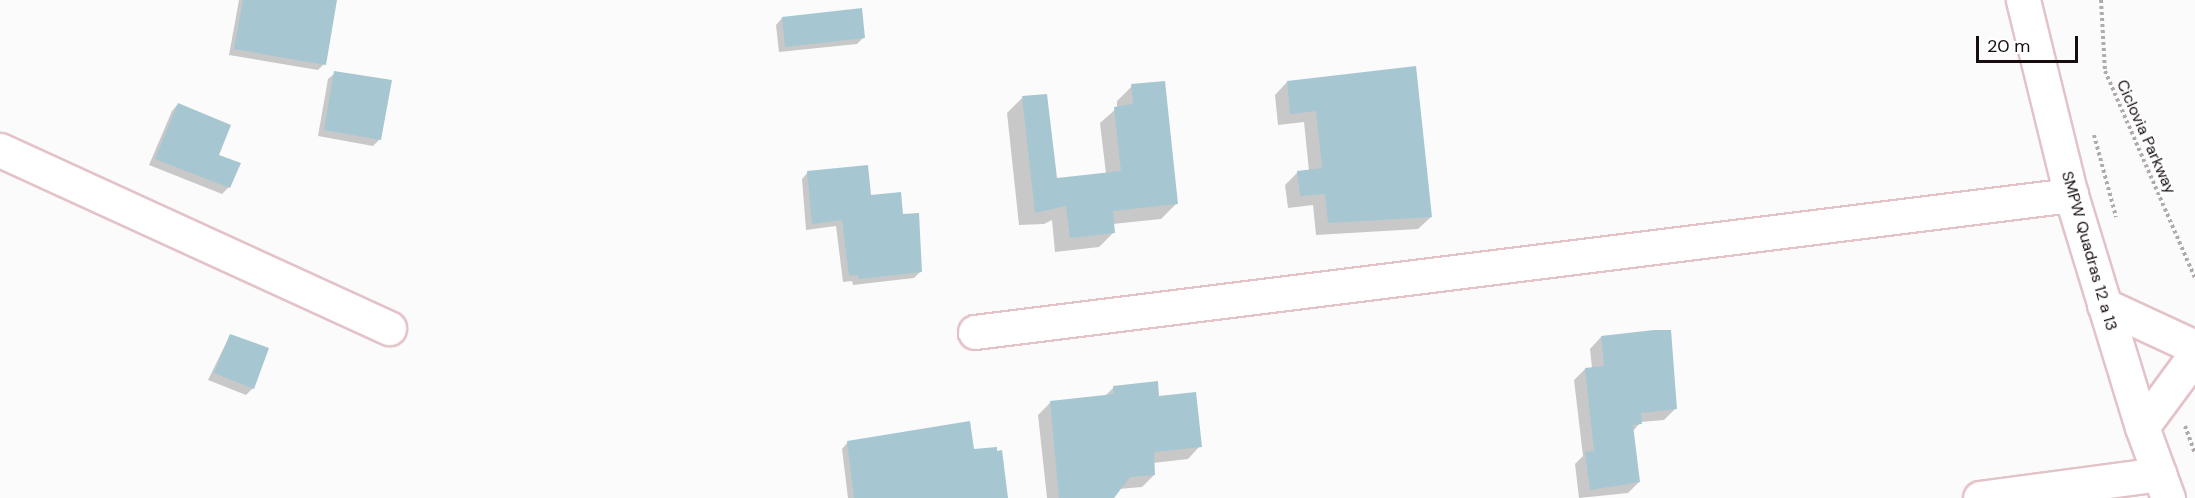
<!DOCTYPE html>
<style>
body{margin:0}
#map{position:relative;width:2195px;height:498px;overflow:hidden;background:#fbfbfb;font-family:"DM Sans",sans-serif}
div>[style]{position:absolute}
.shadow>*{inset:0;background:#0003}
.building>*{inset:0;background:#a6c7d1}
.path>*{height:4px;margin-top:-2px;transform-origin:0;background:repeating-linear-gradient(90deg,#afabac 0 3px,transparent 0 6px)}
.roads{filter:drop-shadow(2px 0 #e3c2c8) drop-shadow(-2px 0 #e3c2c8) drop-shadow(0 2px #e3c2c8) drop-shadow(0 -2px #e3c2c8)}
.minor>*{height:33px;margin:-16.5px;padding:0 16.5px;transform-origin:16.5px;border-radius:16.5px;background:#fff}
span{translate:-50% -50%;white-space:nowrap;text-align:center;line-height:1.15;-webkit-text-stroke:4.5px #fff;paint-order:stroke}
.street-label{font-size:16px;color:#170c0e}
.scale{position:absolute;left:1976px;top:36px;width:102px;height:27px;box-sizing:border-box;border:3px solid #170c0e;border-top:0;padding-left:8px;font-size:18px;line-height:21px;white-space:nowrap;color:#170c0e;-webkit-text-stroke:4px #fff;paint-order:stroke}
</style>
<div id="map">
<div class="shadow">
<div style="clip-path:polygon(239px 0,336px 0,324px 64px,318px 70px,229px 55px)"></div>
<div style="clip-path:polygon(782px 18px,863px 38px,857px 44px,779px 52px,776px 25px)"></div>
<div style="clip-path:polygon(335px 73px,380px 139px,373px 146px,318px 136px,328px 79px)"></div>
<div style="clip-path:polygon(1287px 82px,1431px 217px,1418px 229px,1316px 235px,1313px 205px,1288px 208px,1285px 185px,1298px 172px,1309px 171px,1304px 122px,1278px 125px,1275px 95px)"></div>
<div style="clip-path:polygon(1132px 86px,1176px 204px,1161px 219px,1113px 224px,1114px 232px,1099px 247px,1055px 252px,1052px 220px,1044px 224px,1019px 225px,1007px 113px,1022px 98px,1055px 180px,1106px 174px,1100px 123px,1117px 108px,1117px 101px)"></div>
<div style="clip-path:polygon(178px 104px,217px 155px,229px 187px,222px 194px,149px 165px,172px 111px)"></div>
<div style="clip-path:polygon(808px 172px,870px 197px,921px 271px,914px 278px,853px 285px,852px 281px,843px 282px,836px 226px,806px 230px,802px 179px)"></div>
<div style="clip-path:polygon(230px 335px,267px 349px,253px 388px,246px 395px,208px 380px)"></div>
<div style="clip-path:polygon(1601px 337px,1675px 409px,1664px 420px,1641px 422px,1633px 431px,1639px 482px,1628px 493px,1579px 498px,1575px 464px,1583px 456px,1574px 380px,1585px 369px,1592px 368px,1590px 349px)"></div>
<div style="clip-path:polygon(1114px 387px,1157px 398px,1200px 446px,1188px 459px,1153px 463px,1154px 475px,1142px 487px,1119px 489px,1112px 498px,1047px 498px,1038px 415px,1051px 402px,1104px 397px)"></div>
<div style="clip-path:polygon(848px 442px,973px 451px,1006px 498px,848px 498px,842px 449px)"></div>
</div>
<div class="building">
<div style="clip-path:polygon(243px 0,337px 0,326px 65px,234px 49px)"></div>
<div style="clip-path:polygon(862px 8px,865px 38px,785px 47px,782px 17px)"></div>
<div style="clip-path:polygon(1416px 66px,1432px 217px,1328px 223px,1325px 194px,1300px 196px,1297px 171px,1322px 168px,1316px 111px,1290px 114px,1287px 81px)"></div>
<div style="clip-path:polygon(334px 71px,392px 80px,381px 140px,324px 130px)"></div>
<div style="clip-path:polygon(1165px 81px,1178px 204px,1113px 211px,1115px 233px,1070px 238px,1066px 206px,1035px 213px,1022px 96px,1047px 94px,1057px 178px,1121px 171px,1114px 107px,1133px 104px,1131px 84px)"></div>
<div style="clip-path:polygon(178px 103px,231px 125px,219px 155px,241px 163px,230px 188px,155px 159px)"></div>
<div style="clip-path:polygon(868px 165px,871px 195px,901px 192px,903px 214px,919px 213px,922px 272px,859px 279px,858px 275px,849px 276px,842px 220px,812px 224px,807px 171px)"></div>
<div style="clip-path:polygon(1654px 330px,1671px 330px,1677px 409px,1641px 413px,1642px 424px,1633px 425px,1640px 482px,1590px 490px,1585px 452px,1594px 451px,1585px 368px,1604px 366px,1601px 336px)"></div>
<div style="clip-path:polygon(230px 334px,269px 348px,254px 389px,214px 373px)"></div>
<div style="clip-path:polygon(1158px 381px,1159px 396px,1196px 392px,1202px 447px,1154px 452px,1155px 475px,1130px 477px,1114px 498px,1059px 498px,1050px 401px,1114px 394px,1113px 386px)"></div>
<div style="clip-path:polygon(970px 421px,974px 449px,997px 447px,997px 451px,1002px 450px,1008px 498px,854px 498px,847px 441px)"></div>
</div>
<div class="path">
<div style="left:2101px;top:0;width:71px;rotate:86.8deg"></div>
<div style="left:2105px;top:71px;width:226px;rotate:66.5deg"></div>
<div style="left:2094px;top:135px;width:85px;rotate:75deg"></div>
<div style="left:2185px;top:426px;width:29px;rotate:70deg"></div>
</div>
<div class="roads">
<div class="minor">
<div style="left:2023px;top:0;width:201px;rotate:76.2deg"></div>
<div style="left:2071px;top:195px;width:243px;rotate:73deg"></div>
<div style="left:2142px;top:427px;width:76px;rotate:69.9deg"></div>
<div style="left:0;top:150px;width:428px;rotate:24.6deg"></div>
<div style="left:2104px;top:305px;width:100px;rotate:24.8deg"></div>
<div style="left:975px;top:332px;width:1105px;rotate:-7.13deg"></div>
<div style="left:2142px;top:427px;width:89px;rotate:-53.6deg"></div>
<div style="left:1980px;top:498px;width:181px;rotate:-7.6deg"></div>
</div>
</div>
<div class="street-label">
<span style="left:2146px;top:137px;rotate:66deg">Ciclovia Parkway</span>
<span style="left:2089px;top:251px;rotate:74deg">SMPW Quadras 12 a 13</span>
</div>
<div class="scale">20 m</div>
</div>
